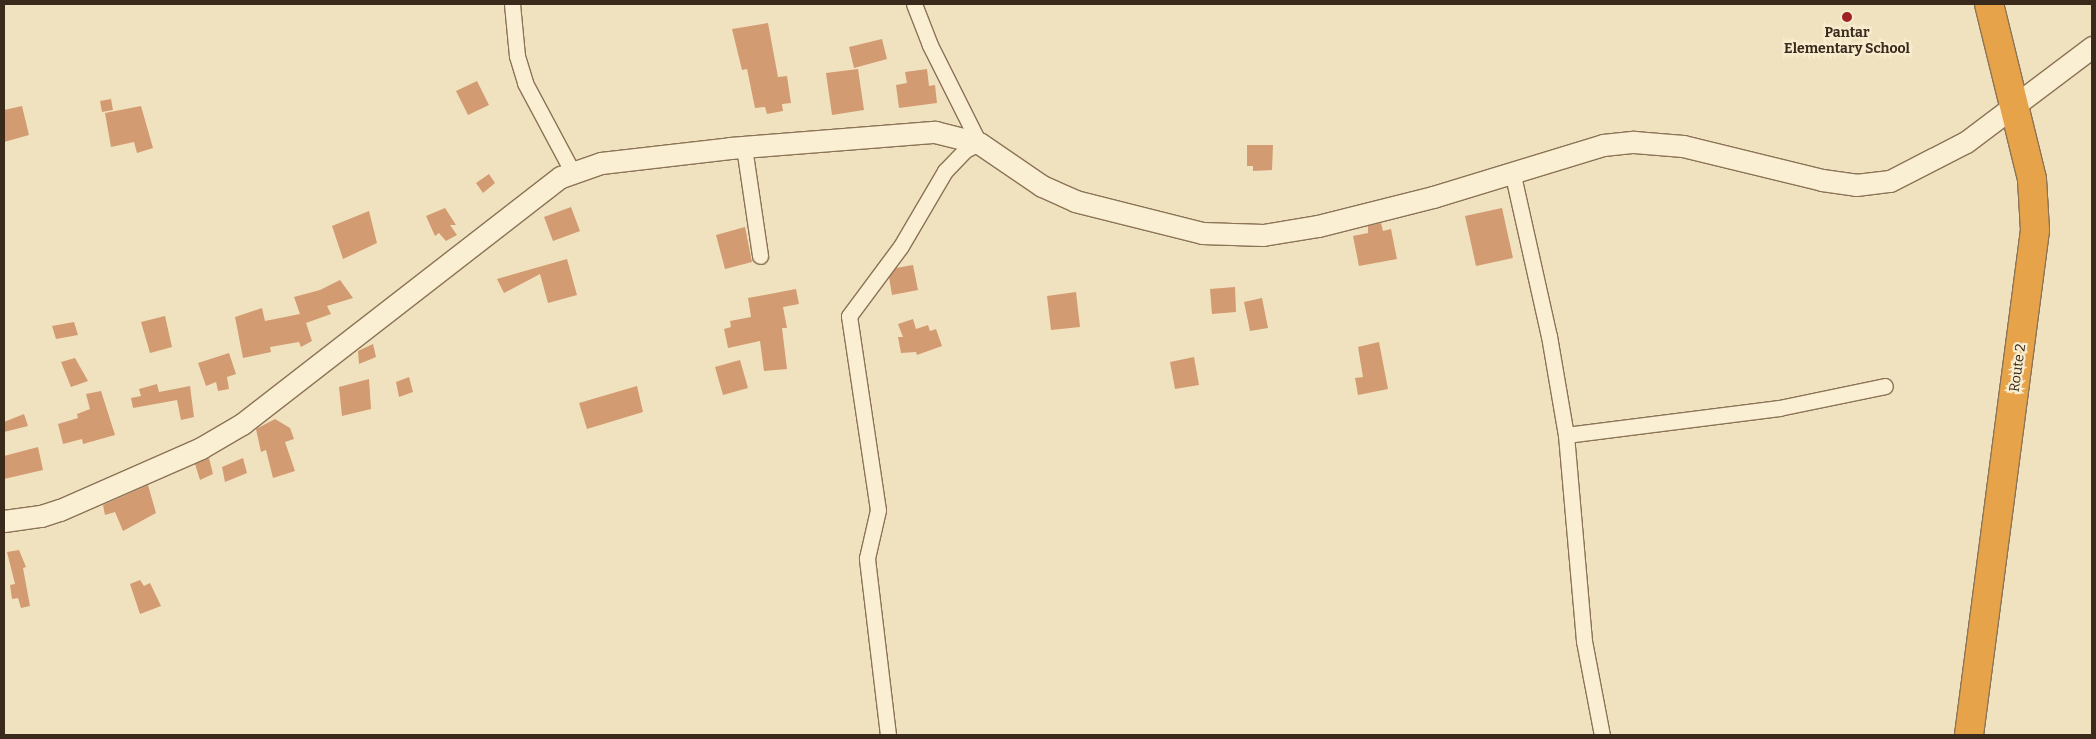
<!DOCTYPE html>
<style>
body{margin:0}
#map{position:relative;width:2096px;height:739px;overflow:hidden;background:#f1e2bf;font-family:Bitter,serif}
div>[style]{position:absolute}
.building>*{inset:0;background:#d29b72}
.roads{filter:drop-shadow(1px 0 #8b7356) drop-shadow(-1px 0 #8b7356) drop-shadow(0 1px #8b7356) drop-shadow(0 -1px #8b7356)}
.street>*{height:15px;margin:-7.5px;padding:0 7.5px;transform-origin:7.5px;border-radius:7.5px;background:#fbefd3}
.secondary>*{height:21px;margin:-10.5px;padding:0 10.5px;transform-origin:10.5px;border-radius:10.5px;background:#fbefd3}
.highway>*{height:28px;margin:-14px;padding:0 14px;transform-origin:14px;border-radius:14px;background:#e7a349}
.dots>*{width:14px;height:14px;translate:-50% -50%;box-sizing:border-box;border:2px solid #f8eccf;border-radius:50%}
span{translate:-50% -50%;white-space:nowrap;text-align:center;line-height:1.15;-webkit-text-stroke:4.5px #f8eccf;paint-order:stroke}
.poi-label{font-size:14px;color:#392a1c;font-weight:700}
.street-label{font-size:14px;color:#392a1c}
.frame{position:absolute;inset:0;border:5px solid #392a1c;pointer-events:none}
</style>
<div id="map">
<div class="building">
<div style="clip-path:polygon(768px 23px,778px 77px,787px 76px,791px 103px,782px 104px,783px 111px,767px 114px,765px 107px,755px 108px,747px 69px,742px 70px,732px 29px)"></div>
<div style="clip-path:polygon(882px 39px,887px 59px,854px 68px,849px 47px)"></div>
<div style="clip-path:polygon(858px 69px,864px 110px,832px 115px,826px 73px)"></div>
<div style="clip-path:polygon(927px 69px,929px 86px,935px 85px,937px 103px,899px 108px,896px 85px,907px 83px,905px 72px)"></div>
<div style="clip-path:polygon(477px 81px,489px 105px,468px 115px,456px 91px)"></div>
<div style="clip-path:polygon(111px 99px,113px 110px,102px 112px,100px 101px)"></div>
<div style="clip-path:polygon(22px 106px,29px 135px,4px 142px,4px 110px)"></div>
<div style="clip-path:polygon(141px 106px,153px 148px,137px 153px,134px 142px,111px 147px,105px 113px)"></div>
<div style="clip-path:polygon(1247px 145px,1273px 145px,1272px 170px,1253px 171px,1253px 166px,1247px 166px)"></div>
<div style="clip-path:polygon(489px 174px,495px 183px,483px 193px,476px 183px)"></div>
<div style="clip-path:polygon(571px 207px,580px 231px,553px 241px,544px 217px)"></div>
<div style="clip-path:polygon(445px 208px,456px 225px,450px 225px,457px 235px,446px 241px,439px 233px,435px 236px,426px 216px)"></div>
<div style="clip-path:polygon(1502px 208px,1513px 258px,1476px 266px,1465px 216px)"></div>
<div style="clip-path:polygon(369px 211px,377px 243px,343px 259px,332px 226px)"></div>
<div style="clip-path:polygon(1381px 223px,1383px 231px,1391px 229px,1397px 259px,1359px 266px,1353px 236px,1368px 233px,1368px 226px)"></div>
<div style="clip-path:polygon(745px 227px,752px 262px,725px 269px,716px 235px)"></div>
<div style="clip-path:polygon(567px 259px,577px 295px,548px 303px,540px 274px,504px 293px,497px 279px)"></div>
<div style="clip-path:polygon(913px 265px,918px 290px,892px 295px,889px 277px,896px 268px)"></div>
<div style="clip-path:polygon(340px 280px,353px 298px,327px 306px,331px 314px,306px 323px,312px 341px,301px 347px,299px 342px,270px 347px,271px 352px,243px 358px,235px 317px,262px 308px,265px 321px,300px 314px,294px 297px,320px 290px)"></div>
<div style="clip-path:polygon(1235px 287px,1236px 312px,1212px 314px,1210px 289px)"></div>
<div style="clip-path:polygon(796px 289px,799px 304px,783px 307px,787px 328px,782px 328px,787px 369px,764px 371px,760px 341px,728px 348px,724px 329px,731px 327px,730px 321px,751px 317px,748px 298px)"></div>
<div style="clip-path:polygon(1076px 292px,1080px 327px,1051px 330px,1047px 296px)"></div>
<div style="clip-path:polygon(1262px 298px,1268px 328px,1250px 331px,1244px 302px)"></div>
<div style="clip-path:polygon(165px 316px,172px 347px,150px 353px,141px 322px)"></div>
<div style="clip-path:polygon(913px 319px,916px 329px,928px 325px,930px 331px,936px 329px,942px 346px,917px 355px,916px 352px,901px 353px,898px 337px,903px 337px,898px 324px)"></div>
<div style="clip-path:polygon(74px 322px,78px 335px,56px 339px,52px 326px)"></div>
<div style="clip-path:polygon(1379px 342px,1388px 389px,1358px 395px,1355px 378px,1363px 377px,1358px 347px)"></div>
<div style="clip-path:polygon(373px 344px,376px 357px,359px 364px,358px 351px)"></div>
<div style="clip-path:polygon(229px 353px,236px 374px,227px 377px,229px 389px,218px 391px,216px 382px,206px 386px,198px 363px)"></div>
<div style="clip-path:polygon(1194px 357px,1199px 385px,1175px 389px,1170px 362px)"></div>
<div style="clip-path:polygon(75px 358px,88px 381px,71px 387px,61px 362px)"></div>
<div style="clip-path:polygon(740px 360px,748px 388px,723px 395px,715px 367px)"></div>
<div style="clip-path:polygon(409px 377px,413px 392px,399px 397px,396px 382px)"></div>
<div style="clip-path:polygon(369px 379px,371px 409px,342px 416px,339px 387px)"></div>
<div style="clip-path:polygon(157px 384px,159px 392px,190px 386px,194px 417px,181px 420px,177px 400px,133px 408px,131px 398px,141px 396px,139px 389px)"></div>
<div style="clip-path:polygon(637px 386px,643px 412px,587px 429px,579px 403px)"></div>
<div style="clip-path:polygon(101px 391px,115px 435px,83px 444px,82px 439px,63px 444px,58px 424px,78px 418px,77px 414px,90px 409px,86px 394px)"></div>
<div style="clip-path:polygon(24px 414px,28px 426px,4px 432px,4px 422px)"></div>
<div style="clip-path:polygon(275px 419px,290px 428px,294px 439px,285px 442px,295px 471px,273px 478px,266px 450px,261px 452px,256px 429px)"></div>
<div style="clip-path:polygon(38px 447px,43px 470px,4px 479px,4px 456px)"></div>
<div style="clip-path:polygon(209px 458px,213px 474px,200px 480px,195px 464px)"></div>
<div style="clip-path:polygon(243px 458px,247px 473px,225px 482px,222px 467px)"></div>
<div style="clip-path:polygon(148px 485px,156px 513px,123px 531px,115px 512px,105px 515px,103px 505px)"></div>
<div style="clip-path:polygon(19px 550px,26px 567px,23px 568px,30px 606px,21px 608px,18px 598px,12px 599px,10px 585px,15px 584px,7px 552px)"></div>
<div style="clip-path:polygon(140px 580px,144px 586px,150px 583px,161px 606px,140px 614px,130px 584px)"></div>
</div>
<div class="roads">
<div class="street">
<div style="left:512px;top:4px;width:52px;rotate:84.5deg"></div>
<div style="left:517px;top:56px;width:28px;rotate:73deg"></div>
<div style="left:525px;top:83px;width:102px;rotate:61.9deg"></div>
<div style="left:744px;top:147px;width:110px;rotate:81.6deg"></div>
<div style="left:1512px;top:171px;width:169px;rotate:77.4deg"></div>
<div style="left:1549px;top:336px;width:100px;rotate:80.3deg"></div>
<div style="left:1566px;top:435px;width:207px;rotate:85deg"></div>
<div style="left:1584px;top:641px;width:96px;rotate:79.2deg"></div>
<div style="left:1566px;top:435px;width:215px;rotate:-7.2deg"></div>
<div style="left:1779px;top:408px;width:108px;rotate:-11.7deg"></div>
<div style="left:888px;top:735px;width:178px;rotate:-96.8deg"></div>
<div style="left:867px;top:558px;width:49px;rotate:-77.1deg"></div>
<div style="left:878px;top:510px;width:196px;rotate:-98.5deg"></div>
<div style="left:849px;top:316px;width:87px;rotate:-53.4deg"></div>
<div style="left:901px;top:246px;width:87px;rotate:-59.6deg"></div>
<div style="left:945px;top:171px;width:29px;rotate:-46deg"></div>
<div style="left:965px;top:150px;width:16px;rotate:-27deg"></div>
<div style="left:979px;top:143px;width:110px;rotate:-116.6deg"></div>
<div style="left:930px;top:45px;width:44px;rotate:-111.3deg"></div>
</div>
<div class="secondary">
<div style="left:4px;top:521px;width:37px;rotate:-8deg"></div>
<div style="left:41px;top:516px;width:20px;rotate:-18deg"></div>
<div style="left:60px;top:510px;width:154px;rotate:-23.7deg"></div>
<div style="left:201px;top:448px;width:48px;rotate:-30.3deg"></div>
<div style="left:242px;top:424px;width:403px;rotate:-37.8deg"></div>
<div style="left:561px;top:177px;width:42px;rotate:-19.3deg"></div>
<div style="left:601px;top:163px;width:130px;rotate:-6.6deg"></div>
<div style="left:730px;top:148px;width:206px;rotate:-4.5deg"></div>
<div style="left:935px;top:132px;width:45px;rotate:14deg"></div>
<div style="left:979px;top:143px;width:76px;rotate:34.3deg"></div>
<div style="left:1042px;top:186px;width:36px;rotate:24deg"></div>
<div style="left:1075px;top:201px;width:131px;rotate:14.1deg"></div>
<div style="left:1202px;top:233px;width:61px;rotate:1.9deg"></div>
<div style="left:1263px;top:235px;width:56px;rotate:-9.3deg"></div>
<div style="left:1318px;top:226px;width:119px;rotate:-14.2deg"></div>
<div style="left:1433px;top:197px;width:178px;rotate:-17deg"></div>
<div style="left:1603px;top:145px;width:31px;rotate:-6deg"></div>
<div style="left:1634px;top:142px;width:49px;rotate:4.7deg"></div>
<div style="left:1683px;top:146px;width:143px;rotate:13.7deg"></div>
<div style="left:1822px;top:180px;width:34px;rotate:8deg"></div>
<div style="left:1856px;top:185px;width:34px;rotate:-7deg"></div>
<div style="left:1890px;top:181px;width:85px;rotate:-27.2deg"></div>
<div style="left:1966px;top:142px;width:158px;rotate:-37deg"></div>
</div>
<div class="highway">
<div style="left:1969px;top:735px;width:509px;rotate:-82.55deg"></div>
<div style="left:2035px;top:230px;width:51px;rotate:-93.4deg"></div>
<div style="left:2032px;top:179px;width:180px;rotate:-103.8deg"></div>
</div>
</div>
<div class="dots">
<div style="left:1847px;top:17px;background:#9e2222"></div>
</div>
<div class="poi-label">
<span style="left:1847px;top:41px">Pantar<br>Elementary School</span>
</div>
<div class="street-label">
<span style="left:2018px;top:368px;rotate:-82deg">Route 2</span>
</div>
<div class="frame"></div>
</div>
